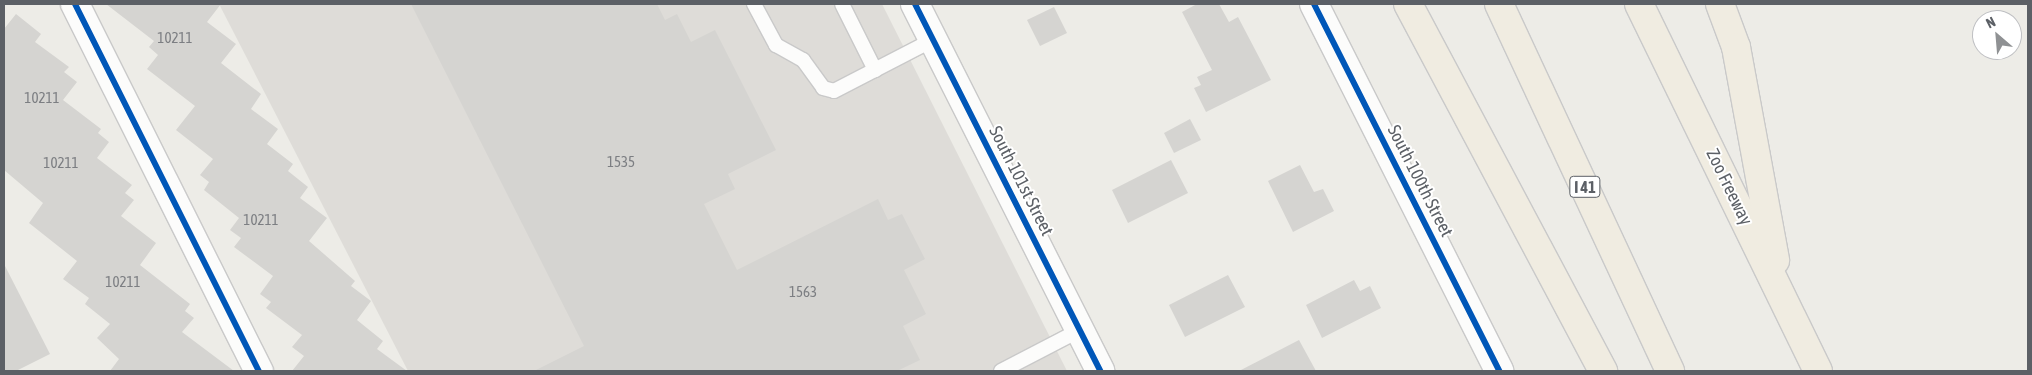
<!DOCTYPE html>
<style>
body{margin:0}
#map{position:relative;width:2032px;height:375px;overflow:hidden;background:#edece7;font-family:"Asap Condensed",sans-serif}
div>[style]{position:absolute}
.industrial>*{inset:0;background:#dedcd8}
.building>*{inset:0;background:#d5d4d1}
.roads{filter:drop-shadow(1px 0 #c9c9c9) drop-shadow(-1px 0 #c9c9c9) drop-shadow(0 1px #c9c9c9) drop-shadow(0 -1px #c9c9c9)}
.service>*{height:14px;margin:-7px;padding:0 7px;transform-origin:7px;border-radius:7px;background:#fcfcfb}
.minor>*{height:28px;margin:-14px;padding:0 14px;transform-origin:14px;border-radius:14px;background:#fcfcfb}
.motorway>*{height:28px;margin:-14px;padding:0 14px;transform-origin:14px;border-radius:14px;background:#f0ece1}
.cycleway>*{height:6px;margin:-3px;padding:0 3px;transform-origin:3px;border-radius:3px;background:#0057b8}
span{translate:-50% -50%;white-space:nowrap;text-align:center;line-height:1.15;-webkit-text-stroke:4px #fff;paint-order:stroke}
.number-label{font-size:15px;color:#7c7e82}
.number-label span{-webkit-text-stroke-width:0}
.shield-label span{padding:1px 4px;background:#fff;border:1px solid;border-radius:4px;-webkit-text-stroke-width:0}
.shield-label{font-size:16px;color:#5c6066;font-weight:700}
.street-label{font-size:18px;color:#5c6066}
.frame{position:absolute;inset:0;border:5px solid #5c6066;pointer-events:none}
.north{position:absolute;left:1972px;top:10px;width:50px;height:50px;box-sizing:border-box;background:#fff;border:1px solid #bebfc2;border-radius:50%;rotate:333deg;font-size:14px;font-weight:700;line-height:20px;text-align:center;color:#5c6066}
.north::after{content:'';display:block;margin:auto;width:18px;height:22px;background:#8f9193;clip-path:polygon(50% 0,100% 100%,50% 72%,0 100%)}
</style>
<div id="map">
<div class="industrial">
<div style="clip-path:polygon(219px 4px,882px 4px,1067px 371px,408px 371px)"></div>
</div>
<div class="building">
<div style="clip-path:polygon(106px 4px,221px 4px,207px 22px,236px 44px,221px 63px,261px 94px,251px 109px,278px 129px,267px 144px,293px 164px,288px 171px,308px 187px,300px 198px,327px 218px,309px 241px,355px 281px,351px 286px,371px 301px,357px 320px,383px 341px,377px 349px,407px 371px,292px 371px,304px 356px,292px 347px,302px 335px,266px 308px,271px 302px,260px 294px,273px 276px,234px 247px,241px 238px,230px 230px,239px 218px,204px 190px,209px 182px,200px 175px,213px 159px,176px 130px,195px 106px,147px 69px,158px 55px,149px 47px,154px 41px)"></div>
<div style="clip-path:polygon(411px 4px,657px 4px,665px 20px,677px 14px,691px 42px,715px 30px,776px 150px,728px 174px,735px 189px,704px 204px,737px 270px,878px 199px,888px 220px,902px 214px,925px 259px,904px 270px,926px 314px,903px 326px,920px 360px,897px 371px,534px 371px,584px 346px)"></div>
<div style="clip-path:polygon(1197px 4px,1219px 4px,1229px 22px,1238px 17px,1271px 80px,1206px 112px,1194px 88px,1201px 85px,1197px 77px,1212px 70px,1182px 12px)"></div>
<div style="clip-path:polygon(1054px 7px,1067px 33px,1040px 46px,1027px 20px)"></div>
<div style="clip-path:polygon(16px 14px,41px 34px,35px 42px,69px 67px,64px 72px,77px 82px,63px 100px,101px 129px,98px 133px,109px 142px,97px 158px,132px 185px,125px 193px,134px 200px,121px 216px,156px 243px,140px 265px,190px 304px,185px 311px,194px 318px,182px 332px,234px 371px,110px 371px,119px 359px,97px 338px,110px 324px,85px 304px,89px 298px,63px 279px,77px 261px,29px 223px,43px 203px,4px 170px,4px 29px)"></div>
<div style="clip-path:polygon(1190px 119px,1201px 140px,1174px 153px,1164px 133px)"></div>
<div style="clip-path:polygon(1171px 160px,1188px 193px,1128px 223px,1112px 190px)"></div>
<div style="clip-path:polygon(1300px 165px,1314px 192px,1323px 189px,1334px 211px,1293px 232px,1268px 181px)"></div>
<div style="clip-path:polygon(4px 264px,50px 354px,16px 371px,4px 371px)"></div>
<div style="clip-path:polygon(1228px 275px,1245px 307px,1185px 337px,1169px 305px)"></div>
<div style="clip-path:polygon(1354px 280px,1360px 291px,1370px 286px,1381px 308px,1322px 338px,1306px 305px)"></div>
<div style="clip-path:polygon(1299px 340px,1316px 371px,1239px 371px)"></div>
</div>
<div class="roads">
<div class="service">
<div style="left:754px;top:4px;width:47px;rotate:61.8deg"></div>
<div style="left:776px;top:45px;width:31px;rotate:29deg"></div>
<div style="left:803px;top:60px;width:34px;rotate:54deg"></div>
<div style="left:823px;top:88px;width:11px;rotate:15deg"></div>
<div style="left:834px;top:91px;width:111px;rotate:-27.3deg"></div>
<div style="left:842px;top:4px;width:74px;rotate:63.4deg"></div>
<div style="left:1001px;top:371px;width:89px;rotate:-27.4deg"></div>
</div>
<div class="minor">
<div style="left:75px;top:4px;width:411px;rotate:63.4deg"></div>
<div style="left:915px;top:4px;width:411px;rotate:63.2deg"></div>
<div style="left:1314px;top:4px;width:411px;rotate:63.2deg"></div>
</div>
<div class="motorway">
<div style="left:1408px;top:4px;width:416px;rotate:62deg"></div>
<div style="left:1499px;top:4px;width:405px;rotate:65deg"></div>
<div style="left:1639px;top:4px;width:408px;rotate:64deg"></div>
<div style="left:1720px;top:4px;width:46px;rotate:69.6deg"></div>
<div style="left:1736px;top:47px;width:217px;rotate:79.6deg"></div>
</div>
</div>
<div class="cycleway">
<div style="left:75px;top:4px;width:411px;rotate:63.4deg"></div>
<div style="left:915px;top:4px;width:411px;rotate:63.2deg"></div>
<div style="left:1314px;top:4px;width:411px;rotate:63.2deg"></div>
</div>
<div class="number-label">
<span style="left:175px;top:38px">10211</span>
<span style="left:42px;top:98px">10211</span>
<span style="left:621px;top:162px">1535</span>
<span style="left:61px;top:163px">10211</span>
<span style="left:261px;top:220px">10211</span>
<span style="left:123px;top:282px">10211</span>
<span style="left:803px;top:292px">1563</span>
</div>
<div class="shield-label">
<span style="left:1585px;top:187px">I 41</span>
</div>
<div class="street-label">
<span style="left:1021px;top:181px;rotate:63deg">South 101st Street</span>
<span style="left:1420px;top:181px;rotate:63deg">South 100th Street</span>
<span style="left:1729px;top:187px;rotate:64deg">Zoo Freeway</span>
</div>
<div class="frame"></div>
<div class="north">N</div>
</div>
